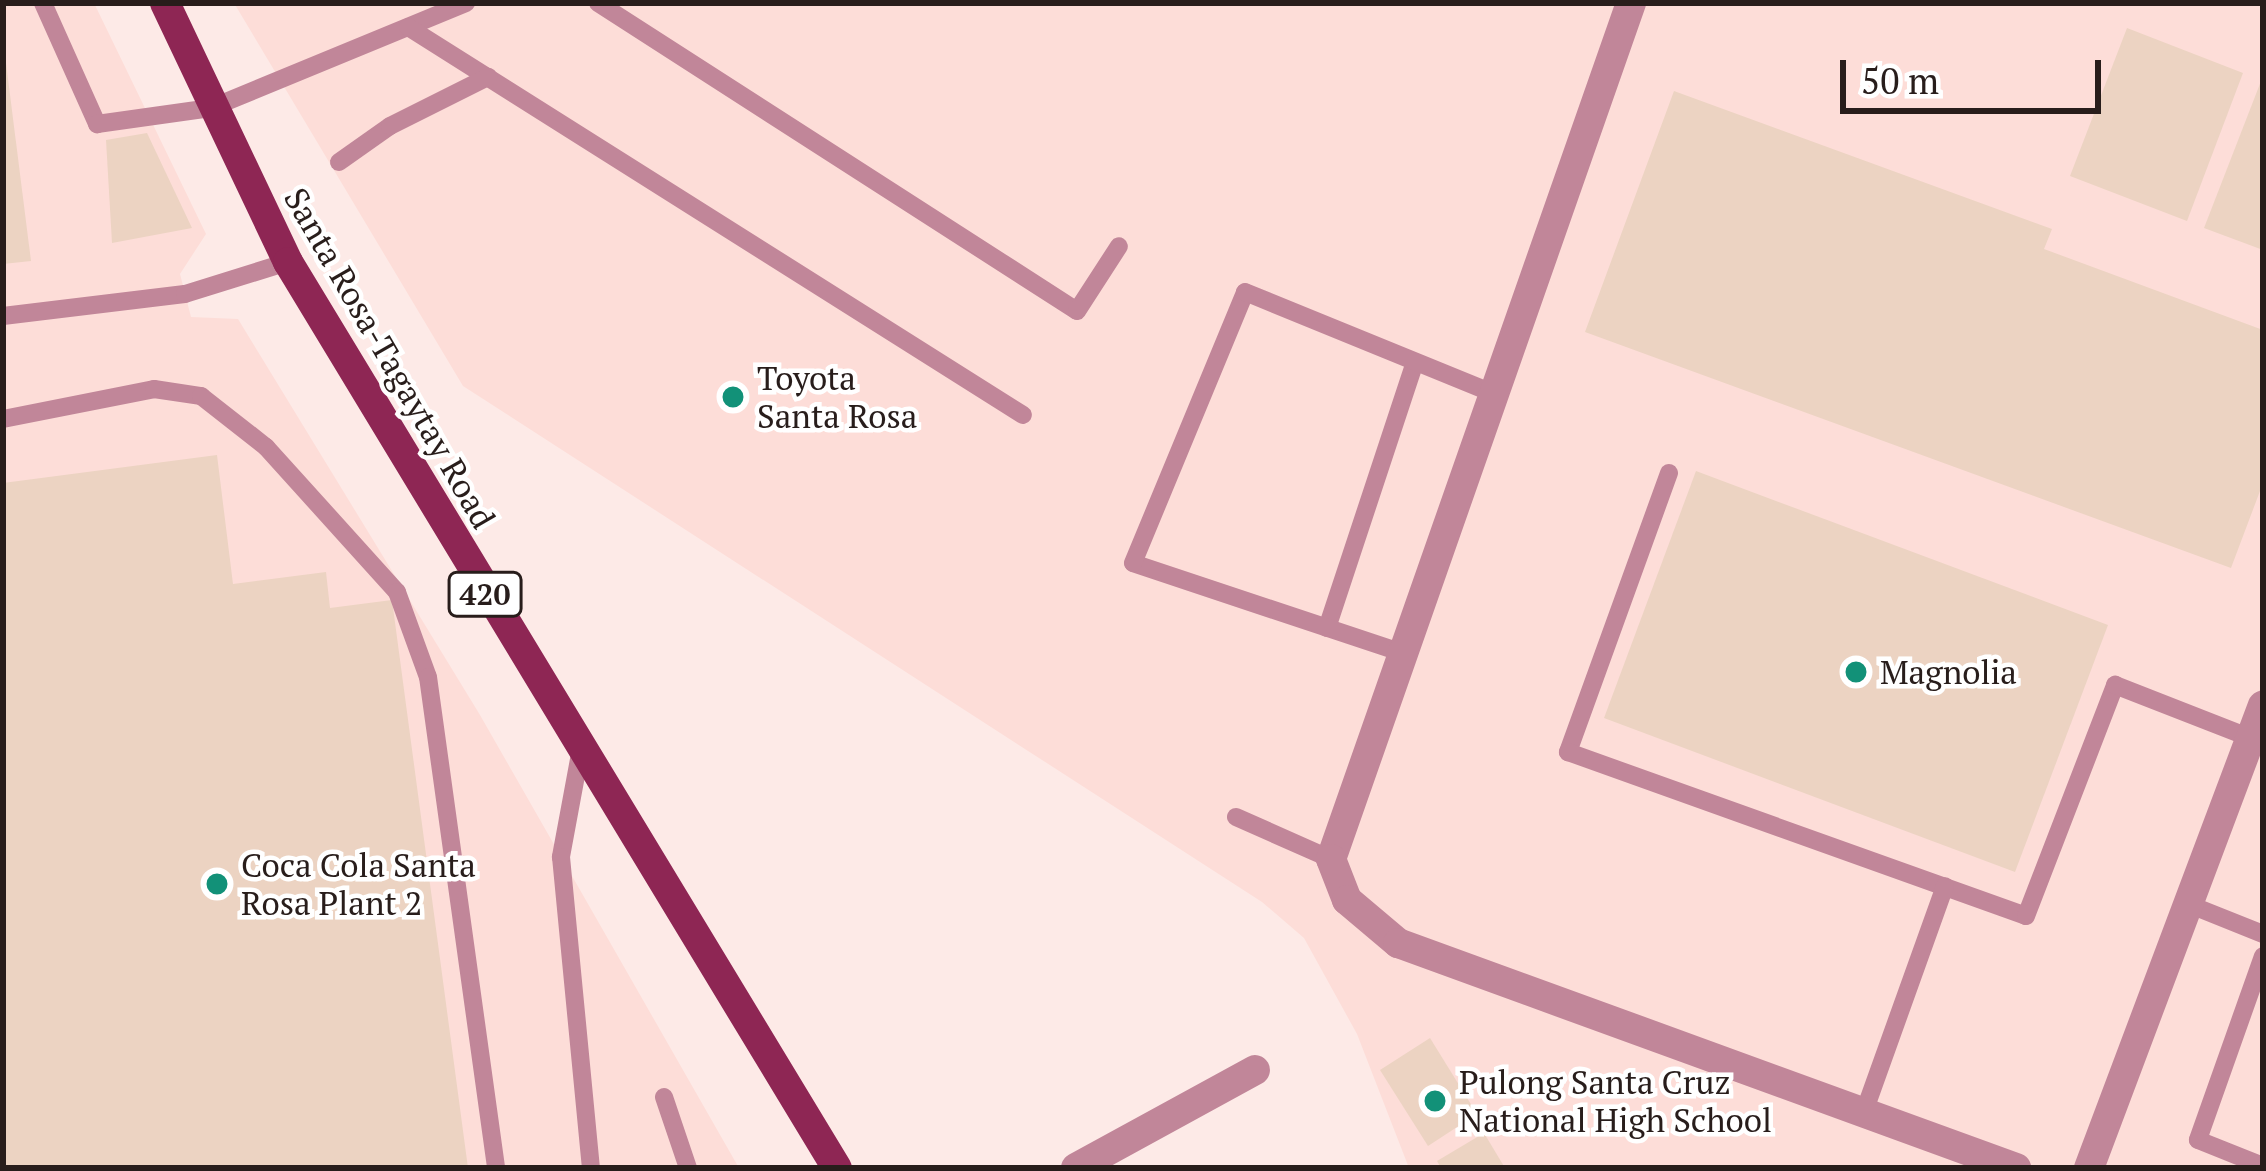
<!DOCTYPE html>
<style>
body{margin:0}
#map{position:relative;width:2266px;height:1171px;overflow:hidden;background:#fdeae7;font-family:"PT Serif",serif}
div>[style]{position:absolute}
.built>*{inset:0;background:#fdddd8}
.building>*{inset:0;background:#ecd3c2}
.service>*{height:18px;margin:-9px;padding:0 9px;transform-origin:9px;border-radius:9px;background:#c18699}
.minor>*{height:30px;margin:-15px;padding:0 15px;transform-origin:15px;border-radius:15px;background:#c18699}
.primary>*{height:30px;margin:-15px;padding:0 15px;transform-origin:15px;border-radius:15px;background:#8e2654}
.dots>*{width:33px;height:33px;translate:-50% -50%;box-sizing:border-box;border:6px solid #fff;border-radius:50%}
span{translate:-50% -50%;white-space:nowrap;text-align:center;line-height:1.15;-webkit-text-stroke:9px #fff;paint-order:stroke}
.shield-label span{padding:3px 9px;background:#fff;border:3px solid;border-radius:9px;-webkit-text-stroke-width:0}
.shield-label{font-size:30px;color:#281d1b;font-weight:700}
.street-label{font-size:33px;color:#281d1b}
.poi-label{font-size:33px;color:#281d1b}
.left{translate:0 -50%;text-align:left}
.frame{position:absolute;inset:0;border:6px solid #281d1b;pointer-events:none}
.scale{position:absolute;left:1840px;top:60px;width:261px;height:54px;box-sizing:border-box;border:6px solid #281d1b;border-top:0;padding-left:15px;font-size:36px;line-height:42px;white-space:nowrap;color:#281d1b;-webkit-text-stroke:9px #fff;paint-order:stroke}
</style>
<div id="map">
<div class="built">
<div style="clip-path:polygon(3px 3px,94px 3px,206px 234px,180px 274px,191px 317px,238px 319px,480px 715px,739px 1168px,3px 1168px)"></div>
<div style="clip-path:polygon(234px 3px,2263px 3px,2263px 1168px,1409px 1168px,1357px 1034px,1304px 938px,1262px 902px,463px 386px)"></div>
</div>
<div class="building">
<div style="clip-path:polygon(2127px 28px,2243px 73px,2187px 221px,2070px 176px)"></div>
<div style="clip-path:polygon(6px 63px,31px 261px,3px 264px,3px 64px)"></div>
<div style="clip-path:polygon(2263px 76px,2263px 250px,2204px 228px)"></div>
<div style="clip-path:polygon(1674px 91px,2052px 229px,2044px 249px,2263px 330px,2263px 483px,2231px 568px,1585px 332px)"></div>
<div style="clip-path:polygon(147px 133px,192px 228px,112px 243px,106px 140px)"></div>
<div style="clip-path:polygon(217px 455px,233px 584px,326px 572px,330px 608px,392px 600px,468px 1168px,3px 1168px,3px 483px)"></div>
<div style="clip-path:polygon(1696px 471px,2108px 625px,2015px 872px,1604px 718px)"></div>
<div style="clip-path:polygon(1430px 1038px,1477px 1114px,1428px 1146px,1380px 1070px)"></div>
<div style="clip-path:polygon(1484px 1133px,1505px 1168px,1441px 1168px,1437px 1161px)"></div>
</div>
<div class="service">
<div style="left:43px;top:3px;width:133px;rotate:65.9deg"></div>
<div style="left:97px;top:124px;width:115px;rotate:-8deg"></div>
<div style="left:211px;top:108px;width:276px;rotate:-22.4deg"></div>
<div style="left:598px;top:3px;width:569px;rotate:32.74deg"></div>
<div style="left:1077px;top:311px;width:77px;rotate:-57.1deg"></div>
<div style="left:408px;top:27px;width:727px;rotate:32.25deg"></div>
<div style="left:339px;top:162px;width:62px;rotate:-35.2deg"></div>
<div style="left:390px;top:126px;width:110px;rotate:-26.6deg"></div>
<div style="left:3px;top:316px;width:183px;rotate:-6.9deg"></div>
<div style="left:185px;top:294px;width:108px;rotate:-17.3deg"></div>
<div style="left:3px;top:419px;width:154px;rotate:-11.2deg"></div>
<div style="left:154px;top:389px;width:48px;rotate:8.5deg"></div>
<div style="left:201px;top:396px;width:83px;rotate:38.1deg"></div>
<div style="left:266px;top:447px;width:195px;rotate:47.9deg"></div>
<div style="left:397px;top:592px;width:90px;rotate:70deg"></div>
<div style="left:428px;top:677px;width:496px;rotate:82.1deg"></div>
<div style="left:1669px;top:473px;width:297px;rotate:109.9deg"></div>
<div style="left:1568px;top:752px;width:486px;rotate:19.7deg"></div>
<div style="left:2026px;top:916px;width:248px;rotate:-68.9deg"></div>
<div style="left:2115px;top:685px;width:146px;rotate:21.3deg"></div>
<div style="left:1327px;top:628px;width:280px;rotate:-71.7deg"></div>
<div style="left:1400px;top:652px;width:281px;rotate:-161.6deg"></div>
<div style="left:1133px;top:563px;width:293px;rotate:-67.5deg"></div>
<div style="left:1245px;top:292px;width:267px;rotate:22.2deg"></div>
<div style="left:580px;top:754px;width:105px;rotate:100.5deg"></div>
<div style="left:561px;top:857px;width:312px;rotate:84.5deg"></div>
<div style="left:1236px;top:817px;width:104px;rotate:23.9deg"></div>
<div style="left:2188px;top:904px;width:81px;rotate:21.8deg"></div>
<div style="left:2263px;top:956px;width:195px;rotate:109.5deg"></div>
<div style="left:2198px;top:1140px;width:70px;rotate:21.8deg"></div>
<div style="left:664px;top:1097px;width:75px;rotate:71.3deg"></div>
<div style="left:1863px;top:1115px;width:243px;rotate:-70.3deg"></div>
</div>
<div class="minor">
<div style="left:1631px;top:3px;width:907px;rotate:109.31deg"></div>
<div style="left:1331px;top:859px;width:44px;rotate:68.7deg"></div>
<div style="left:1347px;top:900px;width:67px;rotate:40.1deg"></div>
<div style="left:1398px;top:943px;width:658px;rotate:20.01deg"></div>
<div style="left:1076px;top:1168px;width:204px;rotate:-28.7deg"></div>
<div style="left:2089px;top:1168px;width:494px;rotate:-69.4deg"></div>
</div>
<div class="primary">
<div style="left:165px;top:3px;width:287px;rotate:64.6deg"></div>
<div style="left:288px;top:262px;width:1059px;rotate:58.79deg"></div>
</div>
<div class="dots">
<div style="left:733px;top:397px;background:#129178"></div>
<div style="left:1856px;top:672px;background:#129178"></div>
<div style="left:217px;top:884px;background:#129178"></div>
<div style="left:1435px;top:1101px;background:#129178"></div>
</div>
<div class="shield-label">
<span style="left:485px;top:594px">420</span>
</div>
<div class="street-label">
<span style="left:390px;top:358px;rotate:60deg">Santa Rosa-Tagaytay Road</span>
</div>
<div class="poi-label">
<span class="left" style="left:757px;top:397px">Toyota<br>Santa Rosa</span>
<span class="left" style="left:1880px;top:672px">Magnolia</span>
<span class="left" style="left:241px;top:884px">Coca Cola Santa<br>Rosa Plant 2</span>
<span class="left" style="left:1459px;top:1101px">Pulong Santa Cruz<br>National High School</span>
</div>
<div class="frame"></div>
<div class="scale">50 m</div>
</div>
